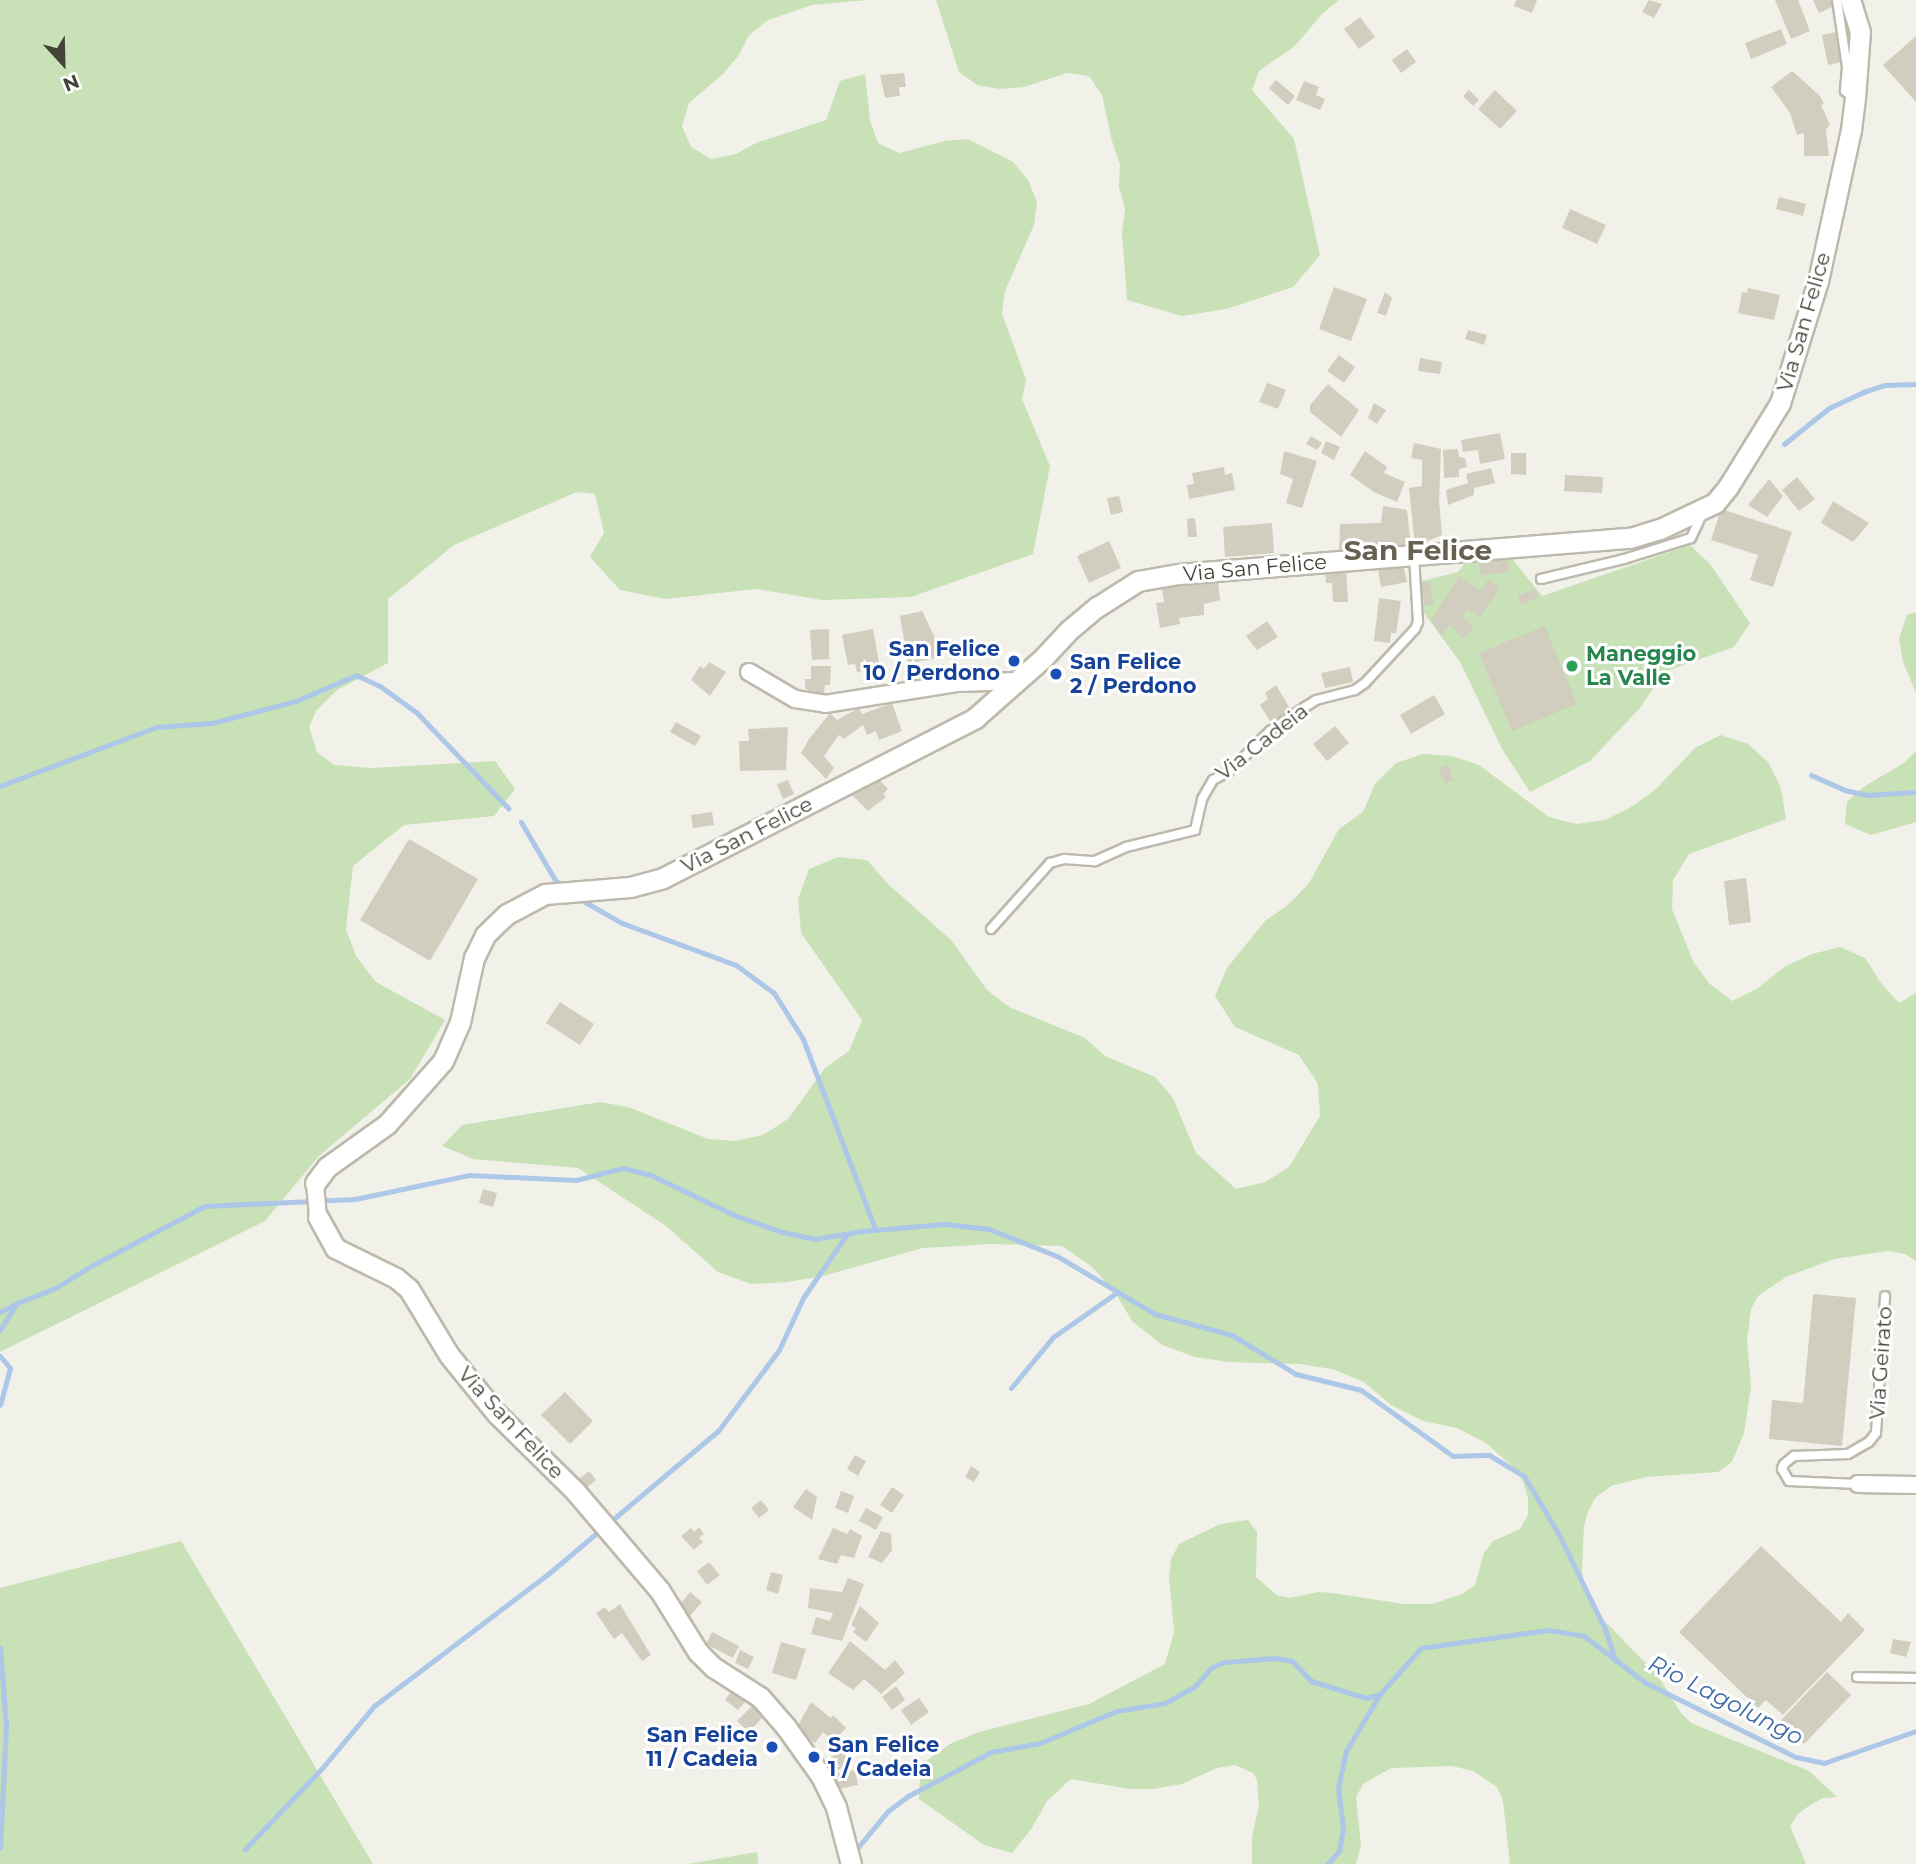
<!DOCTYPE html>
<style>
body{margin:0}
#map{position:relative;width:1916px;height:1864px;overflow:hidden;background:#f2f1e9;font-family:Montserrat,sans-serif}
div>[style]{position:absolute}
.green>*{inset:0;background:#c8e1b6}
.stream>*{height:5px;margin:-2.5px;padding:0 2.5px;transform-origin:2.5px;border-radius:2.5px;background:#acc7e7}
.building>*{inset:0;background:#d2cebf}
.roads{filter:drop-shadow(2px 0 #bdb9ac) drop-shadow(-2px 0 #bdb9ac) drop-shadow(0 2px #bdb9ac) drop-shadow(0 -2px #bdb9ac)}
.service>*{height:8px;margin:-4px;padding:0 4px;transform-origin:4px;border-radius:4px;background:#fff}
.minor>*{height:16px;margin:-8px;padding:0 8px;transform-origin:8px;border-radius:8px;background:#fff}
.tertiary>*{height:19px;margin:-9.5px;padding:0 9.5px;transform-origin:9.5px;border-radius:9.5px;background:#fff}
.dots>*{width:19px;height:19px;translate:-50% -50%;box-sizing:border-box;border:4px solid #fff;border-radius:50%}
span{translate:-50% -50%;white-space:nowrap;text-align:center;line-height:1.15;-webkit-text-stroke:6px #fff;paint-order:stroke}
.street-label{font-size:21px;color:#454238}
.transit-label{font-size:21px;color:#164399;font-weight:700}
.right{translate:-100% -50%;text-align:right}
.left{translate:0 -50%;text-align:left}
.leisure-label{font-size:21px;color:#27864d;font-weight:700}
.water-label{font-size:23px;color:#3e6aa4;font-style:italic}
.district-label{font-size:28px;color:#666151;font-weight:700}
.north{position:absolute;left:28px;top:28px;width:70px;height:70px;-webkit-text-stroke:5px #fff;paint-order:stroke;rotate:158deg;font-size:19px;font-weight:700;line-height:28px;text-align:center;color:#454238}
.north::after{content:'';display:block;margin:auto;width:24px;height:32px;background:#454238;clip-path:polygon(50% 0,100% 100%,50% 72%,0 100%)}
</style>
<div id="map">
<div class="green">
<div style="clip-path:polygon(0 0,868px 0,812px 5px,768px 20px,749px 35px,739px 55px,724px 73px,689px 103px,682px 126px,691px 147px,711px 159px,736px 154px,756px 143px,826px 120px,840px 81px,865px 74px,870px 120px,878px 143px,899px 153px,945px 141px,968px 139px,1013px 162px,1028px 180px,1037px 202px,1034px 225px,1005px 291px,1002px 314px,1026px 379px,1022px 399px,1050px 466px,1033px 554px,911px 597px,822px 600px,756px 589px,666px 599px,620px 590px,590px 557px,604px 533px,595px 494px,577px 492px,454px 545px,388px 599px,388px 663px,337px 690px,316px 711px,309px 727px,317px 752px,334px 765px,371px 768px,495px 761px,515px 789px,494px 816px,404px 825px,353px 866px,346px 929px,356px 956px,376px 982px,445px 1020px,410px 1079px,319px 1156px,265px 1221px,0 1352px)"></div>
<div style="clip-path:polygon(936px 0,1339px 0,1322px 14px,1295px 46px,1259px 71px,1252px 90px,1294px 139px,1320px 255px,1293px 287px,1226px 309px,1182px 316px,1127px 300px,1122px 232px,1125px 209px,1119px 187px,1120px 164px,1112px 141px,1102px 95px,1089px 76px,1067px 73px,1024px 87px,1000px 89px,977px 85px,959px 72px)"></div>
<div style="clip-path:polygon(1690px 545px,1710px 564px,1750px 623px,1734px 647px,1664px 672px,1640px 708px,1590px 761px,1530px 792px,1502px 749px,1460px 662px,1424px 613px,1418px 582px,1458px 572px,1468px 559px,1510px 556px,1542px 596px)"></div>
<div style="clip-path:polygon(1916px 612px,1916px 693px,1903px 662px,1899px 638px,1907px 615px)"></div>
<div style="clip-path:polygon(1721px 735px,1748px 744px,1768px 762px,1781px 788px,1786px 819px,1689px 854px,1673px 880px,1672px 909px,1694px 963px,1710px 984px,1732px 1001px,1758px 988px,1784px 967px,1812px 954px,1840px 947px,1865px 958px,1881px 983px,1899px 1003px,1916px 993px,1916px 1261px,1905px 1254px,1888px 1251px,1834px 1259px,1786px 1277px,1758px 1296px,1751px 1309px,1747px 1340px,1751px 1387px,1744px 1433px,1732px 1462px,1718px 1472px,1646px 1477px,1611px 1486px,1595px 1498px,1588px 1512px,1584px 1526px,1582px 1571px,1584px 1586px,1596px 1612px,1658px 1676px,1681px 1713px,1691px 1723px,1809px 1771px,1837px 1797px,1823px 1798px,1810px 1805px,1798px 1814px,1790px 1826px,1806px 1864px,1510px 1864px,1503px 1801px,1497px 1787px,1473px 1771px,1452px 1766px,1391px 1768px,1363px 1784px,1356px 1797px,1361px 1845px,1356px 1864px,1252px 1864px,1252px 1836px,1259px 1806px,1257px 1780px,1253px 1773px,1235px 1765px,1217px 1768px,1182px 1784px,1153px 1789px,1130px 1789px,1071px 1779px,1047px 1801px,1032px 1828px,1012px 1853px,984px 1845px,919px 1799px,920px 1775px,926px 1761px,950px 1744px,979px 1732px,1089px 1704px,1165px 1664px,1174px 1632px,1169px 1577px,1171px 1559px,1179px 1544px,1220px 1524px,1248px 1520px,1257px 1532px,1256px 1577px,1277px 1595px,1290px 1598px,1318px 1592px,1332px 1593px,1404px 1604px,1432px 1604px,1462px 1594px,1475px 1585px,1484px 1553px,1493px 1541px,1520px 1529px,1528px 1515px,1528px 1498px,1523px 1481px,1512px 1466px,1486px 1443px,1457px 1428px,1423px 1421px,1391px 1405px,1364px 1382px,1332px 1369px,1299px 1364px,1228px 1362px,1195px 1357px,1162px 1345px,1132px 1321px,1115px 1292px,1091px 1266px,1062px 1246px,991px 1244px,923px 1248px,823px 1276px,787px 1282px,751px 1284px,718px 1272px,666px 1226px,578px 1168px,473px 1159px,442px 1146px,462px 1125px,600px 1102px,628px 1107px,708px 1139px,735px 1141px,763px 1135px,788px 1119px,825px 1068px,849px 1051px,862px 1020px,801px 933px,798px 899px,809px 869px,838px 857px,867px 860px,887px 883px,951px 940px,987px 990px,1009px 1007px,1085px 1038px,1105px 1056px,1155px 1077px,1173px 1098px,1196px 1153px,1236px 1189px,1265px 1182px,1289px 1167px,1320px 1116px,1318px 1084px,1299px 1055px,1235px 1027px,1215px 996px,1227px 968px,1265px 921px,1289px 904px,1309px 883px,1339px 829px,1363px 812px,1375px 784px,1396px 763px,1423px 754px,1452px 756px,1479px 765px,1549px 817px,1576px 824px,1605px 820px,1631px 807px,1655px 790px,1695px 748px)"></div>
<div style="clip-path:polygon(1916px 751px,1916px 822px,1871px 835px,1845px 824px,1847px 802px,1865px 786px,1904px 763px)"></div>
<div style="clip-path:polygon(181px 1541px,373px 1864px,0 1864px,0 1588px)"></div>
<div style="clip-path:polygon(757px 1852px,758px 1864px,688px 1864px)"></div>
</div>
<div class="stream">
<div style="left:1784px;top:444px;width:58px;rotate:-38.7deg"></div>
<div style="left:1829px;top:408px;width:38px;rotate:-25deg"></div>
<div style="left:1863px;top:392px;width:23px;rotate:-18deg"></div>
<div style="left:1885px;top:385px;width:31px;rotate:-2deg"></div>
<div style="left:1811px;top:775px;width:36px;rotate:24deg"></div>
<div style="left:1844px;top:790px;width:25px;rotate:12deg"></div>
<div style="left:1868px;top:795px;width:48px;rotate:-3.6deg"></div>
<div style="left:0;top:786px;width:167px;rotate:-20.7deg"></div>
<div style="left:156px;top:727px;width:56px;rotate:-4.1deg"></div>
<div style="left:212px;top:723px;width:87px;rotate:-14.7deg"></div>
<div style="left:296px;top:701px;width:65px;rotate:-23.4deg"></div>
<div style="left:356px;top:675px;width:26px;rotate:25deg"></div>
<div style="left:380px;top:686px;width:46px;rotate:36.1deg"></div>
<div style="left:417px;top:713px;width:132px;rotate:46.2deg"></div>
<div style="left:521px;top:822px;width:67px;rotate:59.6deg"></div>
<div style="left:555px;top:880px;width:10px;rotate:37deg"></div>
<div style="left:576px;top:897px;width:53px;rotate:29.5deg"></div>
<div style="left:622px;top:923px;width:121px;rotate:20.2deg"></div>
<div style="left:736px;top:965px;width:47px;rotate:36.4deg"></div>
<div style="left:774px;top:993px;width:54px;rotate:57.8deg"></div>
<div style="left:803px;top:1039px;width:203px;rotate:69.2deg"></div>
<div style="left:0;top:1312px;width:18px;rotate:-27deg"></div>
<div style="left:0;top:1330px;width:32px;rotate:-58deg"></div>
<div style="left:17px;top:1303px;width:40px;rotate:-21deg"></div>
<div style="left:54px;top:1289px;width:44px;rotate:-31.9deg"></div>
<div style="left:91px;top:1266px;width:129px;rotate:-27.8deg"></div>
<div style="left:205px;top:1206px;width:150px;rotate:-2.7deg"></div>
<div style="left:355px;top:1199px;width:116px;rotate:-11.9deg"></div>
<div style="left:469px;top:1175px;width:107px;rotate:2.7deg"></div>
<div style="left:576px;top:1180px;width:49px;rotate:-14.3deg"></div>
<div style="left:623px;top:1168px;width:29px;rotate:14deg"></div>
<div style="left:651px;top:1175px;width:92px;rotate:25.7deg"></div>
<div style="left:734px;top:1215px;width:51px;rotate:19.5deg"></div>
<div style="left:782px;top:1232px;width:34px;rotate:12deg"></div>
<div style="left:815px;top:1239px;width:48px;rotate:-9.7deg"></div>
<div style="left:862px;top:1231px;width:83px;rotate:-4.8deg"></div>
<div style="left:945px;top:1224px;width:44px;rotate:6.5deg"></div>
<div style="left:989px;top:1229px;width:73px;rotate:21.7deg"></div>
<div style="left:1057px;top:1256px;width:114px;rotate:30.6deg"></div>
<div style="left:1155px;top:1314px;width:80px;rotate:15.3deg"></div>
<div style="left:1232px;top:1335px;width:75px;rotate:31.4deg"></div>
<div style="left:1296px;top:1374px;width:67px;rotate:13.8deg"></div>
<div style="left:1361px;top:1390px;width:113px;rotate:35.7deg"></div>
<div style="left:1453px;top:1456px;width:36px;rotate:-2deg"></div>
<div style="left:1489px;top:1455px;width:41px;rotate:31deg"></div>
<div style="left:1524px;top:1476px;width:66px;rotate:59.2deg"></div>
<div style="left:1558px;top:1533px;width:107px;rotate:63.9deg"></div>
<div style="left:1605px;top:1629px;width:33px;rotate:72deg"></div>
<div style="left:0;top:1356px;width:16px;rotate:50deg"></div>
<div style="left:10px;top:1368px;width:38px;rotate:105deg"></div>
<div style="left:1011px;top:1388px;width:66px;rotate:-50.5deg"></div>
<div style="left:1053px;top:1337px;width:77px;rotate:-34.9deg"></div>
<div style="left:0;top:1648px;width:78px;rotate:85.6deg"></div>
<div style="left:6px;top:1726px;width:122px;rotate:92.8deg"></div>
<div style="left:245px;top:1849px;width:113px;rotate:-46.4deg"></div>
<div style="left:323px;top:1767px;width:80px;rotate:-50.1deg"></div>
<div style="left:374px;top:1706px;width:218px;rotate:-37.2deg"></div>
<div style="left:548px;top:1574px;width:222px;rotate:-40.1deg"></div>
<div style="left:718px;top:1431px;width:101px;rotate:-53deg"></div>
<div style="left:779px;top:1350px;width:57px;rotate:-65.2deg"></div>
<div style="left:803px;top:1298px;width:78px;rotate:-55.5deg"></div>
<div style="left:854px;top:1852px;width:53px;rotate:-50.3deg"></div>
<div style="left:888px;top:1811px;width:25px;rotate:-37deg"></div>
<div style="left:908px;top:1796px;width:94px;rotate:-27.9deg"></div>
<div style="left:991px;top:1752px;width:50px;rotate:-10.4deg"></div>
<div style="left:1040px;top:1743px;width:82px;rotate:-22.8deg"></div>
<div style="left:1116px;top:1711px;width:50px;rotate:-9.3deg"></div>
<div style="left:1165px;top:1703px;width:33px;rotate:-29deg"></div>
<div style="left:1194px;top:1687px;width:25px;rotate:-48deg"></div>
<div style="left:1211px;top:1668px;width:14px;rotate:-25deg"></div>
<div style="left:1224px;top:1662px;width:52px;rotate:-4.4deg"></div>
<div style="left:1276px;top:1658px;width:16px;rotate:11deg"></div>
<div style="left:1292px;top:1661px;width:28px;rotate:46deg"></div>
<div style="left:1311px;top:1681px;width:58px;rotate:17.2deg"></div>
<div style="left:1366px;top:1698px;width:15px;rotate:-16deg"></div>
<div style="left:1327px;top:1864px;width:18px;rotate:-47deg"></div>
<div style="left:1339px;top:1851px;width:23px;rotate:-80deg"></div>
<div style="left:1343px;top:1828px;width:40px;rotate:-97.1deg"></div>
<div style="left:1338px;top:1788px;width:38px;rotate:-78deg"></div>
<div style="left:1346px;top:1751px;width:66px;rotate:-59.2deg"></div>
<div style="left:1380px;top:1694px;width:62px;rotate:-48.3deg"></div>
<div style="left:1421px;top:1648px;width:128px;rotate:-8.1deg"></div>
<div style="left:1548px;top:1630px;width:36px;rotate:9deg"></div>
<div style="left:1584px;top:1636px;width:78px;rotate:37.2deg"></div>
<div style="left:1646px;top:1683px;width:167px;rotate:26.3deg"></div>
<div style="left:1796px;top:1757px;width:29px;rotate:12deg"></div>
<div style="left:1824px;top:1763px;width:97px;rotate:-19.2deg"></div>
</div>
<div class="building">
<div style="clip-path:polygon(1516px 0,1537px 0,1532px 13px,1514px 6px)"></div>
<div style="clip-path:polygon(1649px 0,1662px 4px,1654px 18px,1642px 12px)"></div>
<div style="clip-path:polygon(1775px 0,1798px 0,1810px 31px,1791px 39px)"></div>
<div style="clip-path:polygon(1813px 0,1833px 0,1836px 5px,1819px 13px)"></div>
<div style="clip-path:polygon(1360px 17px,1375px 37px,1359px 49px,1344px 29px)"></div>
<div style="clip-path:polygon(1781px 29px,1787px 44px,1751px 59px,1745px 43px)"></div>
<div style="clip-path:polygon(1836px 32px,1842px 62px,1828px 65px,1822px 35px)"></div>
<div style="clip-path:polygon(1916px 36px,1916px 102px,1883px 65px)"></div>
<div style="clip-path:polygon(1407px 49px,1416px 62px,1401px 73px,1392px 60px)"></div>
<div style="clip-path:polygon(1792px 71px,1820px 96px,1824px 104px,1821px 105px,1830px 125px,1826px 129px,1829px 156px,1804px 156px,1804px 133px,1797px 135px,1790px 113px,1771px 87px)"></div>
<div style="clip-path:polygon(904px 73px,906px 87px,899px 87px,900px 96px,885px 98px,880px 75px)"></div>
<div style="clip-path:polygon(1276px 80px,1295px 96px,1288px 105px,1269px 88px)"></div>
<div style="clip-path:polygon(1304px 81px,1319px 87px,1316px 95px,1325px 99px,1320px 110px,1296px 100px)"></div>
<div style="clip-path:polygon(1469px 90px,1479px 100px,1473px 106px,1463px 96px)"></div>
<div style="clip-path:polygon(1495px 90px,1517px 111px,1500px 129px,1478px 109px)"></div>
<div style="clip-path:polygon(1779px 197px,1806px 204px,1803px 216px,1776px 209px)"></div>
<div style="clip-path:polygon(1570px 209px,1606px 225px,1597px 244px,1562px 228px)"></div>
<div style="clip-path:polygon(1334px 287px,1367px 299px,1351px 341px,1319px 329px)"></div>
<div style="clip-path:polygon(1748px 288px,1780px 295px,1774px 320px,1738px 313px,1742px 292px,1747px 293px)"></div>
<div style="clip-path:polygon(1385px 292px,1392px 298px,1386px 316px,1377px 313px)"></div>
<div style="clip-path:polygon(1468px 330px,1487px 335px,1484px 345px,1465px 339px)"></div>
<div style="clip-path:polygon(1339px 355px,1355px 367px,1344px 383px,1327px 371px)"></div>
<div style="clip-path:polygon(1420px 358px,1442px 362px,1440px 374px,1418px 371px)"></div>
<div style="clip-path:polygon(1267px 383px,1286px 390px,1278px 409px,1259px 402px)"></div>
<div style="clip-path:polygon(1328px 384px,1359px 410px,1341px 437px,1310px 412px,1310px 405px)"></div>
<div style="clip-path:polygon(1374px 403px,1386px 410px,1377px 424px,1368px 418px)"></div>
<div style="clip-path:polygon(1500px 433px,1505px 459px,1480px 464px,1478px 450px,1463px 452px,1461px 440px)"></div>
<div style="clip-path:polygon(1311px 436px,1322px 443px,1317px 450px,1306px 444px)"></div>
<div style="clip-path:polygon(1326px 441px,1340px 447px,1334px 460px,1321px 453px)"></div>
<div style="clip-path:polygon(1414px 443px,1441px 449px,1439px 500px,1442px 535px,1415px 546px,1409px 488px,1422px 486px,1422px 460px,1411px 458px)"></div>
<div style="clip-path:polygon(1458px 449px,1459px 457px,1465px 458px,1467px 467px,1459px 469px,1459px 477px,1444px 478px,1443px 450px)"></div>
<div style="clip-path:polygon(1284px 451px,1317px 461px,1302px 508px,1286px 503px,1293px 479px,1280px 474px)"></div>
<div style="clip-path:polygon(1365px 451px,1387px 467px,1384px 473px,1405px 482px,1397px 502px,1374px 492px,1350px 475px)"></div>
<div style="clip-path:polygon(1511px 453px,1526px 453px,1526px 475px,1511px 474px)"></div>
<div style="clip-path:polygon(1224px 467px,1225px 475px,1232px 473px,1235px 490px,1189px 499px,1187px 485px,1194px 484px,1192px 473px)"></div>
<div style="clip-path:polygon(1491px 468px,1495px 483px,1474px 488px,1474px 495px,1448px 505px,1446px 490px,1468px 483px,1466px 474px)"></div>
<div style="clip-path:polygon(1565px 475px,1603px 477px,1602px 493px,1564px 491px)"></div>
<div style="clip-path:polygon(1797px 477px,1815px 499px,1799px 511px,1782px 490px)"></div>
<div style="clip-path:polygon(1769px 479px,1783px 496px,1767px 517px,1748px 505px)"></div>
<div style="clip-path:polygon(1119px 496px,1123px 512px,1111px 515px,1107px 498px)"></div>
<div style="clip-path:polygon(1833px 501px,1869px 523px,1853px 542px,1821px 523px)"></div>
<div style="clip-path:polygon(1383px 506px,1407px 510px,1411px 546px,1339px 553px,1340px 524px,1381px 523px)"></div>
<div style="clip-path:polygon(1721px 509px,1792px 532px,1773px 587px,1750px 580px,1758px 555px,1711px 540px)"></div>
<div style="clip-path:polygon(1195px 518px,1197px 537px,1188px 537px,1187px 519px)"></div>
<div style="clip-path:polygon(1272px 523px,1274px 553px,1225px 557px,1223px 527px)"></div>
<div style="clip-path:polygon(1109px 541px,1121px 568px,1089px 583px,1077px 556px)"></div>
<div style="clip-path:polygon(1402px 559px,1407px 582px,1381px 587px,1377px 564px)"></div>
<div style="clip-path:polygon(1508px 560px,1509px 572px,1480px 575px,1479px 562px)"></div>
<div style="clip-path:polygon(1346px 568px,1348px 602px,1333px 602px,1332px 583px,1326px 583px,1325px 569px)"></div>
<div style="clip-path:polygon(1459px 576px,1480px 591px,1488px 580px,1500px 588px,1480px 617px,1468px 609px,1463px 616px,1474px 629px,1463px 639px,1450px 624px,1442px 636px,1431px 621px)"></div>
<div style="clip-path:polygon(1218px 580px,1220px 600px,1204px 604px,1204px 615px,1179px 618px,1180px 624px,1160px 628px,1156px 603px,1164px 602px,1161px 584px)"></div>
<div style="clip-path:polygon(1429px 581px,1434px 604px,1425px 606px,1420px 583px)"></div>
<div style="clip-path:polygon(1535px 589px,1538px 598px,1521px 605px,1518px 596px)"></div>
<div style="clip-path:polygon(1379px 598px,1401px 601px,1396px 633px,1391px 633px,1390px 643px,1374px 641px)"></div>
<div style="clip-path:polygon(922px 611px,938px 644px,939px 658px,908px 663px,900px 616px)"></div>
<div style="clip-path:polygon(1267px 621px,1278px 637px,1257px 650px,1246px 636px)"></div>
<div style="clip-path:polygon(1545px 626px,1577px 704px,1512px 731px,1479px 653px)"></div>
<div style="clip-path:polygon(829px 629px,829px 659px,812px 660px,810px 630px)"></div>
<div style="clip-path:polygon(873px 629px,880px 668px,857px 672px,855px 664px,848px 665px,842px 635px)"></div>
<div style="clip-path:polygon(709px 662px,726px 672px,710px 696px,691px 680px,700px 666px,704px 669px)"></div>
<div style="clip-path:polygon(811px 666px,831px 666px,830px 685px,825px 685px,824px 694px,808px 693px,808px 689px,805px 689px,805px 679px,811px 679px)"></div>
<div style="clip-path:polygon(1350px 667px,1353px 682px,1325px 688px,1321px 673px)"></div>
<div style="clip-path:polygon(1276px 685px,1292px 712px,1272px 724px,1260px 705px,1268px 699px,1265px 693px)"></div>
<div style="clip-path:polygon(1434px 695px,1445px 714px,1411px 734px,1400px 715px)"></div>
<div style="clip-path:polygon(892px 703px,902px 731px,879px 740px,876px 731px,867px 735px,863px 725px,844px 739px,839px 735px,824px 756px,834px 768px,826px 779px,801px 753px,809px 739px,830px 713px,837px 720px,859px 708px,862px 714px)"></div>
<div style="clip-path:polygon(676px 722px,701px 736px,695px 746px,670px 732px)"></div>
<div style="clip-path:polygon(1335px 726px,1349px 743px,1327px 761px,1313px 744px)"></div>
<div style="clip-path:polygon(788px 727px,786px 770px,740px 771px,739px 741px,749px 741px,748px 729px)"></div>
<div style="clip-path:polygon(1448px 764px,1454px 780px,1445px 784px,1439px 768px)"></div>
<div style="clip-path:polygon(877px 777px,888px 789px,883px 794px,886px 797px,868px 811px,852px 795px)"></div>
<div style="clip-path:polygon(788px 780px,794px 794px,783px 799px,777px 784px)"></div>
<div style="clip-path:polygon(712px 812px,714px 825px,693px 828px,691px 815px)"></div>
<div style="clip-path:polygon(409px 839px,478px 879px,430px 961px,360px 920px)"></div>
<div style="clip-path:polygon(1746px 878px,1751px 922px,1729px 925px,1724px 881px)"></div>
<div style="clip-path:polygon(560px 1002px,594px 1024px,580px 1045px,546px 1023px)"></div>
<div style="clip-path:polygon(483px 1189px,497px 1193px,493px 1207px,479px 1203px)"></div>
<div style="clip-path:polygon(1813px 1294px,1856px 1298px,1842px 1446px,1769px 1439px,1772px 1400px,1803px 1403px)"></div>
<div style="clip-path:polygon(565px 1392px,593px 1421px,570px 1444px,541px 1415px)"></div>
<div style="clip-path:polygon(855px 1455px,866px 1461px,858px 1476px,847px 1469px)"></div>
<div style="clip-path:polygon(971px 1466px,980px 1472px,974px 1482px,965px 1477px)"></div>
<div style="clip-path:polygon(589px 1471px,596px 1480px,586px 1488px,579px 1479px)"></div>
<div style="clip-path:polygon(892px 1487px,904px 1495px,892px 1513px,880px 1505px)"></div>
<div style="clip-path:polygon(806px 1489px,817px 1497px,812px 1520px,793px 1507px)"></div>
<div style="clip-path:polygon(841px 1491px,854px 1496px,848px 1513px,835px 1508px)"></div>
<div style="clip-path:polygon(761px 1500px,769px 1510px,759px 1518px,751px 1508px)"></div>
<div style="clip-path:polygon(866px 1508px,883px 1517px,876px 1530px,859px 1521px)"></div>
<div style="clip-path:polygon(699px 1527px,704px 1534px,699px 1538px,703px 1542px,694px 1550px,681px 1536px,691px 1528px,694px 1532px)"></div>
<div style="clip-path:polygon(833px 1528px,847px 1534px,850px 1529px,862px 1536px,854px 1558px,841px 1555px,837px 1564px,818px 1559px)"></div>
<div style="clip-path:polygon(881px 1531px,891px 1534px,892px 1550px,882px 1563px,868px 1557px)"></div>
<div style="clip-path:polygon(1761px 1546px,1841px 1622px,1848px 1613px,1865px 1630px,1783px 1715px,1766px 1700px,1758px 1708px,1679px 1632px)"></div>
<div style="clip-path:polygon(709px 1562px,720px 1575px,707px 1585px,697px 1571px)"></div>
<div style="clip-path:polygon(771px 1572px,783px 1575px,778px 1594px,766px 1590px)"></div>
<div style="clip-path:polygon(848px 1578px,864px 1584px,842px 1641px,811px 1634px,816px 1617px,830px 1621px,833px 1613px,808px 1608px,810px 1588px,842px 1592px)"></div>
<div style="clip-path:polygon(690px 1592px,702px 1602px,689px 1617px,679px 1606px)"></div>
<div style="clip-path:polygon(620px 1604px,651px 1655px,642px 1661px,622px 1633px,614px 1639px,596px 1613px,605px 1607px,609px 1612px)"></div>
<div style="clip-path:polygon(860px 1606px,879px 1623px,866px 1642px,853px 1632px,856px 1628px,851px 1625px)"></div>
<div style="clip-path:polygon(712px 1632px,739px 1646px,733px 1658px,706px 1644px)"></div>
<div style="clip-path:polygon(1893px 1639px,1911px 1642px,1906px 1657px,1890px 1653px)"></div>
<div style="clip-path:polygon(850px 1641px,885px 1670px,895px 1660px,905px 1673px,881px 1694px,864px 1679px,853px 1690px,828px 1673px)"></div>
<div style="clip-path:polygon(781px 1642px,806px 1649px,796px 1680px,772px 1673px)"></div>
<div style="clip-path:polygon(740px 1650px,754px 1657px,748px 1669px,735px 1663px)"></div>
<div style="clip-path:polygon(1827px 1672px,1851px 1695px,1804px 1744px,1780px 1721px)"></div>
<div style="clip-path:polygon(896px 1686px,905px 1700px,892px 1710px,882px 1697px)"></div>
<div style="clip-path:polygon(733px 1689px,747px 1700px,738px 1710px,725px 1700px)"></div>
<div style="clip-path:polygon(919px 1698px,929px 1712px,911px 1725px,901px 1710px)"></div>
<div style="clip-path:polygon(811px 1702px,831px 1718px,833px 1715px,846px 1728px,834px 1741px,823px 1732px,815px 1743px,796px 1729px)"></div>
<div style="clip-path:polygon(755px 1703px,766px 1714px,749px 1732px,737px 1721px)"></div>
<div style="clip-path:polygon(841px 1749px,851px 1761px,833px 1774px,823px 1765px)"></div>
<div style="clip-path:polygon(855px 1770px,858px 1785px,838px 1789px,835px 1774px)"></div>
</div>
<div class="roads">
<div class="service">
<div style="left:1837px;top:0;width:68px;rotate:81.5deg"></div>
<div style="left:1847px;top:67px;width:24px;rotate:95deg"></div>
<div style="left:1845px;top:91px;width:10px;rotate:37deg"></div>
<div style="left:1541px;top:579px;width:85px;rotate:-13.5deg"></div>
<div style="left:1624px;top:559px;width:70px;rotate:-17.4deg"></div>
<div style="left:1691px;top:538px;width:29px;rotate:-65deg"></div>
<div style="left:991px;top:929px;width:89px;rotate:-48.2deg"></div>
<div style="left:1050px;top:863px;width:15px;rotate:-16deg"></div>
<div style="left:1064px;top:859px;width:31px;rotate:4deg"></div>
<div style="left:1095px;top:861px;width:34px;rotate:-24deg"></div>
<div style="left:1126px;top:847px;width:71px;rotate:-13.8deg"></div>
<div style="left:1195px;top:830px;width:32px;rotate:-77deg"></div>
<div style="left:1202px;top:799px;width:22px;rotate:-60deg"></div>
<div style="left:1213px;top:780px;width:19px;rotate:-28deg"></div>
<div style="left:1230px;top:771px;width:57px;rotate:-45deg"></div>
<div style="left:1270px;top:731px;width:42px;rotate:-34.4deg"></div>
<div style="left:1305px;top:707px;width:13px;rotate:-32deg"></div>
<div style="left:1316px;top:700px;width:40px;rotate:-14.4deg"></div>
<div style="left:1355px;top:690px;width:12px;rotate:-35deg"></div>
<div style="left:1365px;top:683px;width:74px;rotate:-47.2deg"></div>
<div style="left:1415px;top:629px;width:8px;rotate:-67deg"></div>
<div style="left:1418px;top:622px;width:65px;rotate:-93.5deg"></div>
<div style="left:1858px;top:1484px;width:69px;rotate:-177.5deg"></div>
<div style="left:1789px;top:1481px;width:14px;rotate:-120deg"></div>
<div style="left:1782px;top:1469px;width:5px;rotate:-68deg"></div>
<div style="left:1784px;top:1464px;width:13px;rotate:-39deg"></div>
<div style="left:1794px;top:1456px;width:54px;rotate:-2.1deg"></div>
<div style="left:1848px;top:1454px;width:24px;rotate:-30deg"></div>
<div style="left:1869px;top:1442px;width:11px;rotate:-52deg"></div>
<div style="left:1876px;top:1433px;width:137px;rotate:-86.2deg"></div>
<div style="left:1857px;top:1677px;width:59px;rotate:1deg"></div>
</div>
<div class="minor">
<div style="left:749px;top:672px;width:53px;rotate:30.4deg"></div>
<div style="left:795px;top:699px;width:30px;rotate:9deg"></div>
<div style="left:825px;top:704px;width:135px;rotate:-9deg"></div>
<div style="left:958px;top:683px;width:59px;rotate:-1.9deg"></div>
<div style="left:315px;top:1183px;width:34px;rotate:85deg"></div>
<div style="left:1858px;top:1484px;width:58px;rotate:1deg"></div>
</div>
<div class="tertiary">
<div style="left:315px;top:1183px;width:20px;rotate:-53deg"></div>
<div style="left:327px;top:1167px;width:74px;rotate:-35.6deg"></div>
<div style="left:387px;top:1124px;width:84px;rotate:-48.4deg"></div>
<div style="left:443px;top:1061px;width:43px;rotate:-66.4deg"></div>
<div style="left:460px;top:1022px;width:66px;rotate:-77.7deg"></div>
<div style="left:474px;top:958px;width:25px;rotate:-64deg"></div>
<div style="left:485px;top:935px;width:30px;rotate:-44deg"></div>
<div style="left:507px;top:914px;width:43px;rotate:-27.8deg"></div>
<div style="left:545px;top:894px;width:85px;rotate:-4.7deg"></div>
<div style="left:630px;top:887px;width:34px;rotate:-15deg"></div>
<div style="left:663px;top:878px;width:351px;rotate:-27.1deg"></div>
<div style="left:975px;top:718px;width:91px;rotate:-41.4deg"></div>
<div style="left:1043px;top:658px;width:37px;rotate:-47deg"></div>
<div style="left:1068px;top:631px;width:38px;rotate:-40deg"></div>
<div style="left:1097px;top:607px;width:49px;rotate:-32.4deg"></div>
<div style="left:1138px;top:581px;width:41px;rotate:-9.9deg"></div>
<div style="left:1178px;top:574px;width:453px;rotate:-4.6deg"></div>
<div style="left:1630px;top:538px;width:31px;rotate:-17deg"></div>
<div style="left:1660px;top:529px;width:61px;rotate:-25.3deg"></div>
<div style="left:1715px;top:503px;width:21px;rotate:-51deg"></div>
<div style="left:1728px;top:487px;width:99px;rotate:-58.2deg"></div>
<div style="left:1780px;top:403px;width:128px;rotate:-72.7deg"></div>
<div style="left:1818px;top:281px;width:155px;rotate:-77.7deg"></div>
<div style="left:1851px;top:130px;width:32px;rotate:-83deg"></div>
<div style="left:1855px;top:98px;width:66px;rotate:-85.7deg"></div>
<div style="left:1860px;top:32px;width:34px;rotate:-107deg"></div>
<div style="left:318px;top:1217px;width:35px;rotate:61deg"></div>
<div style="left:335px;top:1248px;width:68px;rotate:26.2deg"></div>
<div style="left:396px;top:1278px;width:17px;rotate:40deg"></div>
<div style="left:409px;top:1289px;width:77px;rotate:58.8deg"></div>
<div style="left:449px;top:1355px;width:76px;rotate:50.9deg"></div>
<div style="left:497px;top:1414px;width:110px;rotate:44.6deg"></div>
<div style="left:575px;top:1491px;width:131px;rotate:49.6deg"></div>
<div style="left:660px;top:1591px;width:72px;rotate:58.1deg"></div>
<div style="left:698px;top:1652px;width:21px;rotate:45deg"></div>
<div style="left:713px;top:1667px;width:56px;rotate:32.6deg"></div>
<div style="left:760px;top:1697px;width:40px;rotate:49deg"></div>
<div style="left:786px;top:1727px;width:60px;rotate:54.5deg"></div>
<div style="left:821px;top:1776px;width:34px;rotate:64deg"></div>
<div style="left:836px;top:1807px;width:59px;rotate:75.3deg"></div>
</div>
</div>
<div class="dots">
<div style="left:1014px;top:661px;background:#1a4fb4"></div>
<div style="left:1572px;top:666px;background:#2e9e5b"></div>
<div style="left:1056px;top:674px;background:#1a4fb4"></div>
<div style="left:772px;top:1747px;background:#1a4fb4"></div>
<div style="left:814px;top:1757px;background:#1a4fb4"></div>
</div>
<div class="street-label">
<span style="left:1804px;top:322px;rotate:-74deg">Via San Felice</span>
<span style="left:1255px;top:568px;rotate:-5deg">Via San Felice</span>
<span style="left:1262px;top:742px;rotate:-38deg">Via Cadeia</span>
<span style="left:747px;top:835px;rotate:-27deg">Via San Felice</span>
<span style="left:1881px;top:1363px;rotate:-86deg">Via Geirato</span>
<span style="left:511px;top:1423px;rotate:47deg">Via San Felice</span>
</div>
<div class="transit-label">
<span class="right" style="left:1000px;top:661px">San Felice<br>10 / Perdono</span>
<span class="left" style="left:1070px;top:674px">San Felice<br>2 / Perdono</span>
<span class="right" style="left:758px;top:1747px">San Felice<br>11 / Cadeia</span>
<span class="left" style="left:828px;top:1757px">San Felice<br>1 / Cadeia</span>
</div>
<div class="leisure-label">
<span class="left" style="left:1586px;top:666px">Maneggio<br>La Valle</span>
</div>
<div class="water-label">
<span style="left:1726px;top:1700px;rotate:27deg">Rio Lagolungo</span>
</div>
<div class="district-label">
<span style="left:1418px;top:550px">San Felice</span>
</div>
<div class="north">N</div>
</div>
